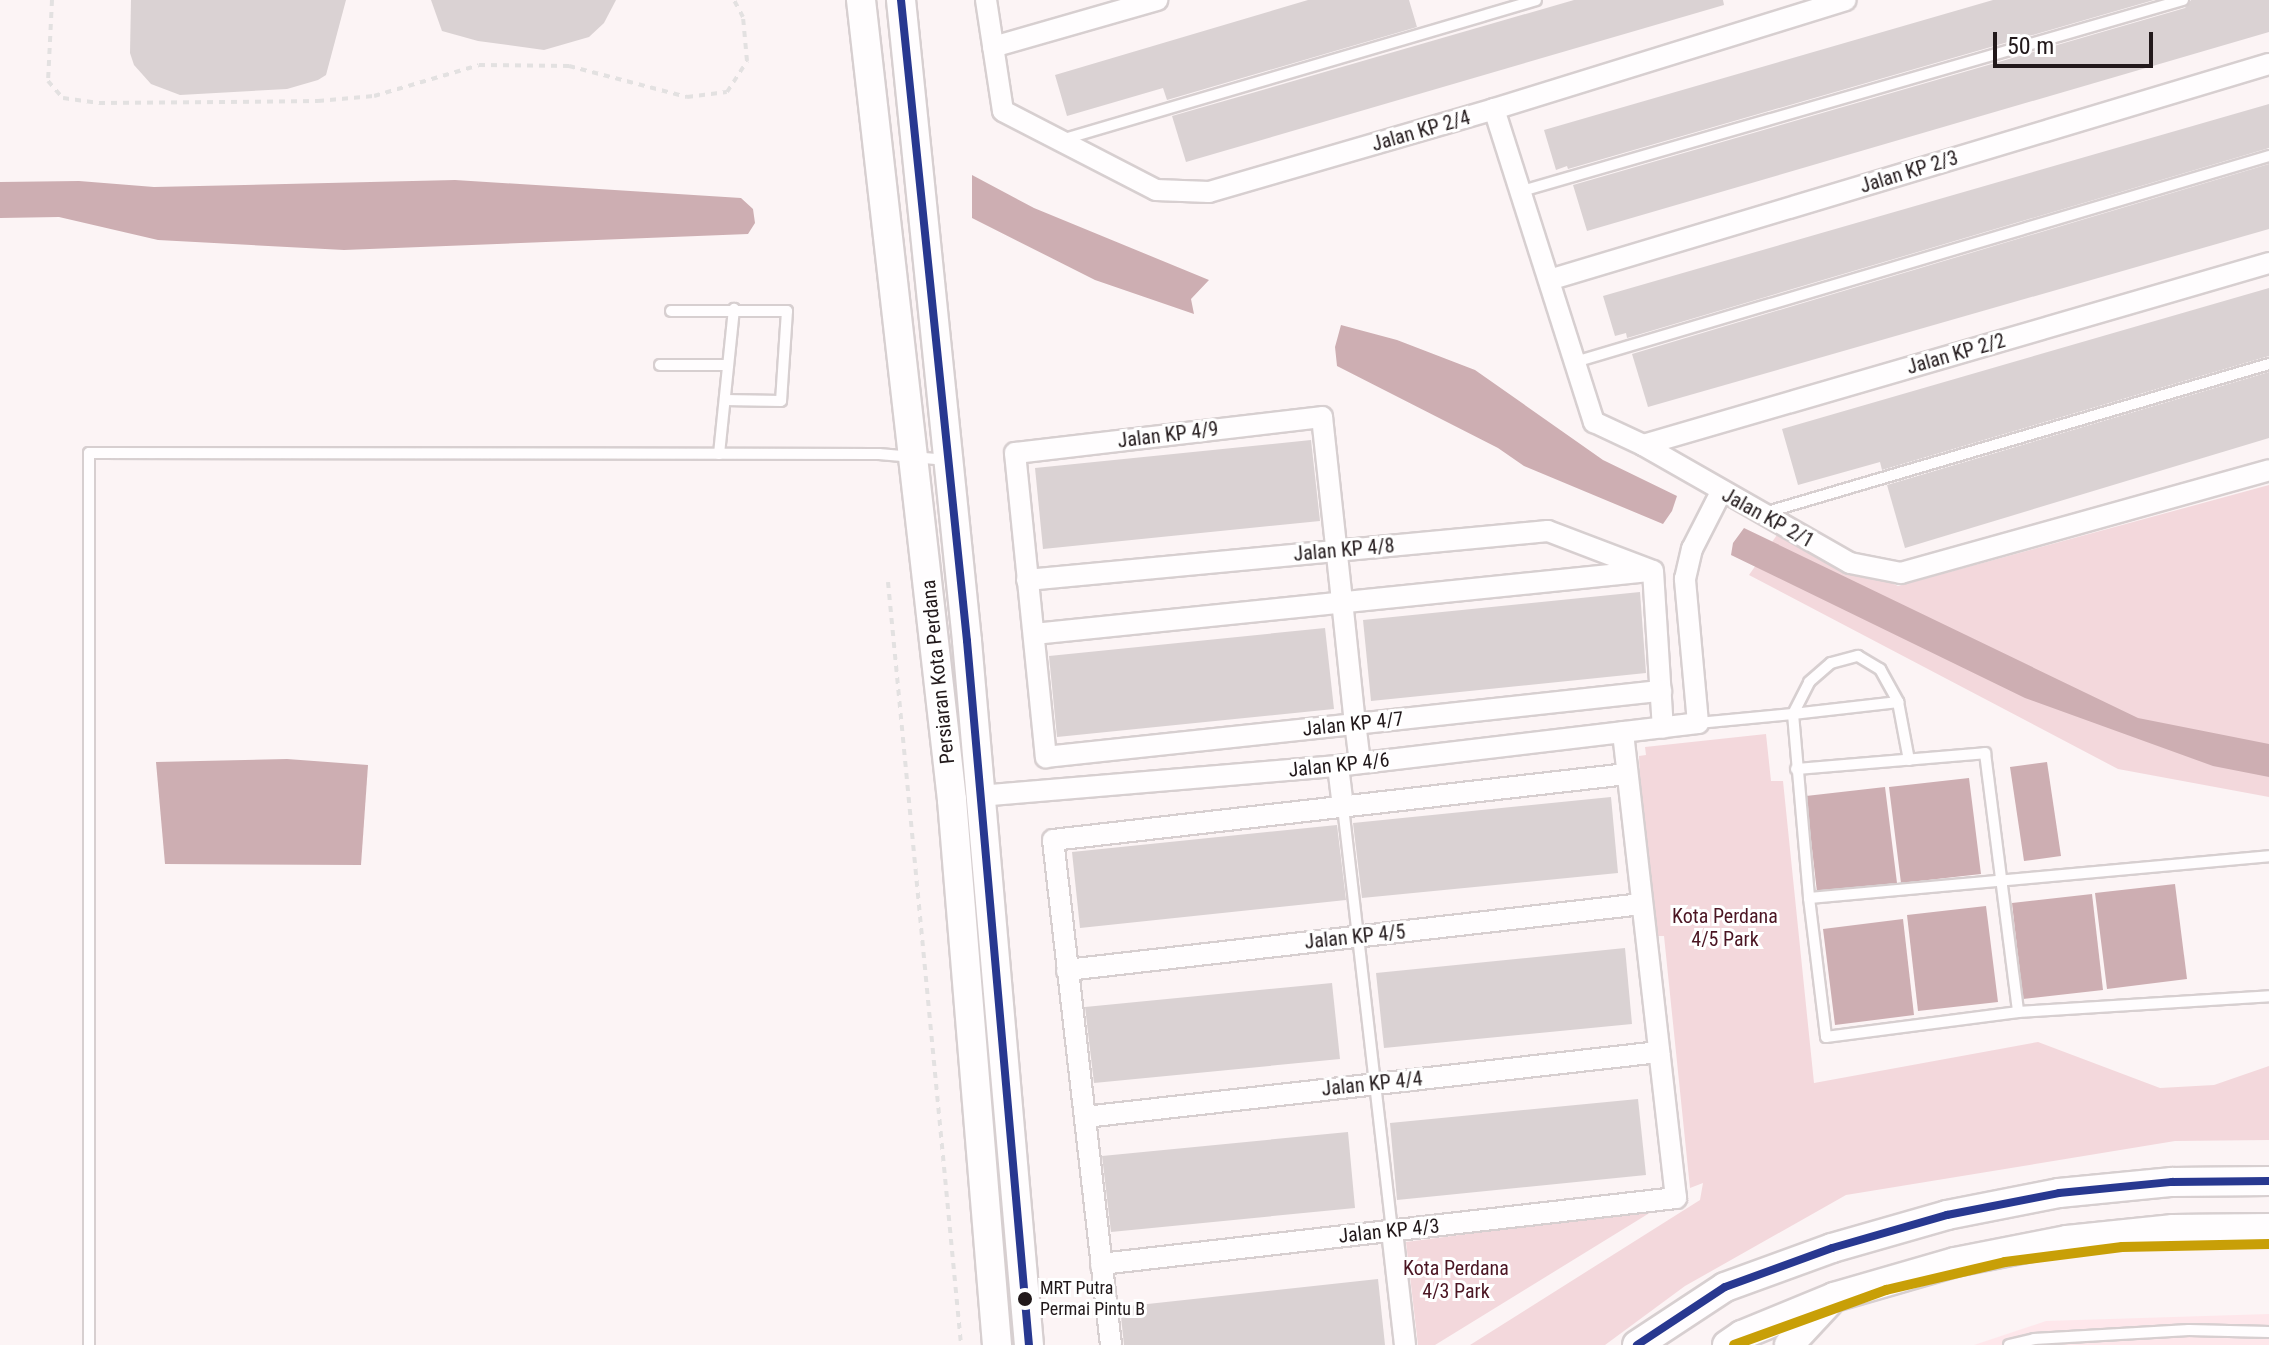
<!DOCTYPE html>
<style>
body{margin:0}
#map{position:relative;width:2269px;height:1345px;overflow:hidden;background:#fcf4f5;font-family:"Roboto Condensed",sans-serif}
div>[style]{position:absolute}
.built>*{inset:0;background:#fee7eb}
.green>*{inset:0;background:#f3d8dc}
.water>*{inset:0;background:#cdaeb2}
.building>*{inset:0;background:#dad2d3}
.path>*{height:4px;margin-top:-2px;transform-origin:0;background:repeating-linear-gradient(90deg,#e3e1e1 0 6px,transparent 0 12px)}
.roads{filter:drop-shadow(2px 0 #d7cfd0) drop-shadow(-2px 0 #d7cfd0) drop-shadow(0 2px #d7cfd0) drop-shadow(0 -2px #d7cfd0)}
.lane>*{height:10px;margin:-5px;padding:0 5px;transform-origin:5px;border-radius:5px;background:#fffdfe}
.street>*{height:20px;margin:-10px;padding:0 10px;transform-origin:10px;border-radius:10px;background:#fffdfe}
.secondary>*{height:28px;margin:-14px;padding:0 14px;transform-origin:14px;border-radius:14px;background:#fffdfe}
.bus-1>*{height:8px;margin:-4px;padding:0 4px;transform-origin:4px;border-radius:4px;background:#283890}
.metro-1>*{height:10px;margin:-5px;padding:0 5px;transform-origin:5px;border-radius:5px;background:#c89f07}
.dots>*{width:22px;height:22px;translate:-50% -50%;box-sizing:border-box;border:4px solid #fff;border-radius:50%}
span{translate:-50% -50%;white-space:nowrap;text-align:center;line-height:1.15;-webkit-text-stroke:6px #fff;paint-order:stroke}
.bus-label{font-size:18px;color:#22191b}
.left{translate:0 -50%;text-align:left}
.street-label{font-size:20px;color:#22191b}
.park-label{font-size:20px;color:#4b1623}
.scale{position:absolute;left:1993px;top:32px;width:160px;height:36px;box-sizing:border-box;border:4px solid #22191b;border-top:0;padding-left:10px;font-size:24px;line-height:28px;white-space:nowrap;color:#22191b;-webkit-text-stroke:6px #fff;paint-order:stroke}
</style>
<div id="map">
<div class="built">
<div style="clip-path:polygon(2269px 1314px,2269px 1345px,1974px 1345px,2046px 1321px)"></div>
</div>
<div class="green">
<div style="clip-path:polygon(2269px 485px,2269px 797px,2118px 769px,1749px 575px,1779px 532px,1898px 586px)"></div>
<div style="clip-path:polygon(1766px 734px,1771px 781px,1783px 781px,1814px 1083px,2038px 1042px,2160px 1088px,2214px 1085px,2269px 1066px,2269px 1140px,2175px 1141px,1846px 1195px,1685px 1286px,1605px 1345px,1470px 1345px,1700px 1200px,1703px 1183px,1690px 1188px,1664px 936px,1655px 936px,1642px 834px,1639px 756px,1646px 755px,1645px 747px)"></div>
<div style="clip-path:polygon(1656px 1209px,1435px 1345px,1418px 1345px,1406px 1242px)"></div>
</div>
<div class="water">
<div style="clip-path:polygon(972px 175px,1034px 208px,1209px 280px,1191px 299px,1194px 314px,1095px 280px,972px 218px)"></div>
<div style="clip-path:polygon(455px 180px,741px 198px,753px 209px,755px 223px,748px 234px,344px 250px,158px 240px,59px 217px,0 218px,0 182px,79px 181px,154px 187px)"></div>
<div style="clip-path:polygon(1341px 325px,1397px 340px,1475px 370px,1603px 460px,1677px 496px,1672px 511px,1663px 524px,1524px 466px,1498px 448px,1337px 366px,1335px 347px)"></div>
<div style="clip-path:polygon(1744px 528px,2138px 718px,2269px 744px,2269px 777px,2213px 766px,2025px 698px,1731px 555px,1733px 543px)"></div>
<div style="clip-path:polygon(287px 759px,368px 765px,361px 865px,165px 864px,156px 762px)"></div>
<div style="clip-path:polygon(2047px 762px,2061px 856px,2024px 861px,2010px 767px)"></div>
<div style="clip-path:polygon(1969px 778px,1981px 874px,1901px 883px,1889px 787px)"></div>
<div style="clip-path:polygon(1885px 787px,1897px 883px,1817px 892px,1806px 796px)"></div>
<div style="clip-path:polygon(2175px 884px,2187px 979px,2107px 989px,2095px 893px)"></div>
<div style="clip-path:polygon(2092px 894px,2103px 990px,2023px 999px,2012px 903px)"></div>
<div style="clip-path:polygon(1986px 906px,1998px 1002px,1918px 1011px,1907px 915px)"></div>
<div style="clip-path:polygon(1903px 919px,1914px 1015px,1835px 1025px,1823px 929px)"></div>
</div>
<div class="building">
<div style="clip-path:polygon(131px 0,346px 0,326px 75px,318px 80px,287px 89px,180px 95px,151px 84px,134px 65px,130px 53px)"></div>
<div style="clip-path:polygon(431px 0,616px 0,604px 23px,589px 37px,544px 50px,478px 41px,442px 31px)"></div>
<div style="clip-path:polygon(1308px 0,1409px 0,1417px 27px,1167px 100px,1163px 88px,1067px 116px,1055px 75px)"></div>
<div style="clip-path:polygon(1574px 0,1723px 0,1724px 5px,1186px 162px,1172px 116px)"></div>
<div style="clip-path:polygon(1993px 0,2154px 0,1568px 169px,1567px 166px,1556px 170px,1544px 130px)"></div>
<div style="clip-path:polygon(2191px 0,2269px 0,2269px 32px,1587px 231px,1573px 185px,2185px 8px)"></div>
<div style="clip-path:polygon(2269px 104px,2269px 148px,1627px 338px,1626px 333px,1615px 336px,1603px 296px)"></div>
<div style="clip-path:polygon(2269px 164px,2269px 229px,1648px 407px,1632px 354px)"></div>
<div style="clip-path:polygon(2269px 288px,2269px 356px,1882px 470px,1880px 462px,1798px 485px,1782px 429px)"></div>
<div style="clip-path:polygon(2269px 372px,2269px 438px,1905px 548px,1887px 485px)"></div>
<div style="clip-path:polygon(1311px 440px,1320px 521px,1043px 549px,1035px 468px)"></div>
<div style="clip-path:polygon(1640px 592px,1646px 673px,1371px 701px,1363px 620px)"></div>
<div style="clip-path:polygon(1325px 628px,1334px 709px,1057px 737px,1049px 656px)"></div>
<div style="clip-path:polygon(1611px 797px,1618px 873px,1362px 898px,1353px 823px)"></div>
<div style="clip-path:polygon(1337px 825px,1346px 900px,1080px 928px,1072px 852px)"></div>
<div style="clip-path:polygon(1625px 948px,1632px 1024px,1384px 1048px,1376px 973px)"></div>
<div style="clip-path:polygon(1332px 983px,1340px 1059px,1094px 1083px,1085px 1007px)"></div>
<div style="clip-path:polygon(1638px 1099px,1646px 1175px,1397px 1200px,1390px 1123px)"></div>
<div style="clip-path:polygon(1348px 1132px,1355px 1208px,1111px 1232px,1102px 1156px)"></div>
<div style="clip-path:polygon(1378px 1279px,1385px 1345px,1124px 1345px,1120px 1307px)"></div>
</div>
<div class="path">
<div style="left:52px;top:0;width:81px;rotate:92.8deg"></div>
<div style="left:48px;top:81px;width:23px;rotate:49deg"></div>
<div style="left:63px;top:98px;width:36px;rotate:8deg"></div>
<div style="left:99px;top:103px;width:219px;rotate:-0.5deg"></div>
<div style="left:318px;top:101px;width:56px;rotate:-5.1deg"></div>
<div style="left:374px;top:96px;width:109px;rotate:-16.4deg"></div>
<div style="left:479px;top:65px;width:90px;rotate:0.6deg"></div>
<div style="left:569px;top:66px;width:122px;rotate:14.7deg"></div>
<div style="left:687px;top:97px;width:40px;rotate:-7.1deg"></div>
<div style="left:727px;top:92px;width:37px;rotate:-57deg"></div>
<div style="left:747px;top:61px;width:44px;rotate:-95.2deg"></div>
<div style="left:743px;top:17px;width:19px;rotate:-118deg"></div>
<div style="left:888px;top:582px;width:766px;rotate:84.53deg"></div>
</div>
<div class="roads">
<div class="lane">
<div style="left:1061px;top:140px;width:495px;rotate:-16.4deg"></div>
<div style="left:1522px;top:191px;width:688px;rotate:-16.12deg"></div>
<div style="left:671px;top:311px;width:116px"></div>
<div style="left:787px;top:311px;width:90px;rotate:93.8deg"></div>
<div style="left:781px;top:401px;width:56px;rotate:-179deg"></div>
<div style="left:1575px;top:362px;width:724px;rotate:-16.53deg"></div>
<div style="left:660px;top:365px;width:68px"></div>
<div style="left:719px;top:454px;width:146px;rotate:-84.1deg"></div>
<div style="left:1764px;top:513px;width:527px;rotate:-16.44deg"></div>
<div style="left:1793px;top:714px;width:36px;rotate:-63deg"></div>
<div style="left:1809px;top:682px;width:29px;rotate:-41deg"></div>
<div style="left:1831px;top:663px;width:28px;rotate:-15deg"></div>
<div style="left:1858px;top:656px;width:26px;rotate:31deg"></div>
<div style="left:1880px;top:669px;width:38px;rotate:61deg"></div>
<div style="left:1898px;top:702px;width:59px;rotate:79.3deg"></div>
<div style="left:1793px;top:714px;width:106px;rotate:-6.5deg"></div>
<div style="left:1698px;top:723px;width:95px;rotate:-5.4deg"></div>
<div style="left:1793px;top:714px;width:185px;rotate:85deg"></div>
<div style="left:1809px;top:898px;width:140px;rotate:83deg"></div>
<div style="left:1826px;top:1037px;width:194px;rotate:-7.4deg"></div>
<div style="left:2018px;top:1012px;width:252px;rotate:-3.6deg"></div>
<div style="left:1796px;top:769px;width:190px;rotate:-4.8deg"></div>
<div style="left:1985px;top:753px;width:261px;rotate:82.7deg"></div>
<div style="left:1343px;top:807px;width:427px;rotate:83.4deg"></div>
<div style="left:1809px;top:898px;width:462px;rotate:-5.2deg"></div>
<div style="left:89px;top:1345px;width:892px;rotate:-90deg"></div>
<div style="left:89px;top:453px;width:790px;rotate:0.07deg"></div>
<div style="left:879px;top:454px;width:68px;rotate:5deg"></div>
<div style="left:2009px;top:1345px;width:26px;rotate:-13deg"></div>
<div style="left:2034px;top:1339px;width:155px;rotate:-3.3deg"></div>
<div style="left:2189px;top:1330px;width:80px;rotate:1.4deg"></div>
</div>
<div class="street">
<div style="left:986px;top:0;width:112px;rotate:81.3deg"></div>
<div style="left:1003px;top:111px;width:172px;rotate:27.3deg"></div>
<div style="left:1156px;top:190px;width:53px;rotate:2.2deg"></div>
<div style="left:1209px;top:192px;width:297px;rotate:-16.2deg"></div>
<div style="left:1494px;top:109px;width:368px;rotate:-17.2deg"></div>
<div style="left:993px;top:47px;width:171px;rotate:-16deg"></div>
<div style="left:1494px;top:109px;width:329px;rotate:72.3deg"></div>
<div style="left:1594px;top:422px;width:54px;rotate:25.1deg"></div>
<div style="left:1643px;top:445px;width:238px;rotate:29.7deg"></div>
<div style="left:1850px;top:563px;width:52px;rotate:11.1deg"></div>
<div style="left:1901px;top:573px;width:382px;rotate:-15.6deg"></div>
<div style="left:1549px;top:280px;width:752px;rotate:-16.7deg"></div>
<div style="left:1643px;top:445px;width:652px;rotate:-16.21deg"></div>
<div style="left:1653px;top:571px;width:157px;rotate:86.4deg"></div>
<div style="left:1027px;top:580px;width:523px;rotate:-5.37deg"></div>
<div style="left:1548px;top:531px;width:112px;rotate:20.9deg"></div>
<div style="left:1034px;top:634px;width:618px;rotate:-5.85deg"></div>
<div style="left:1360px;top:763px;width:39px;rotate:-97deg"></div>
<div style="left:1355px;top:724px;width:124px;rotate:-96deg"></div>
<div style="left:1342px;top:601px;width:185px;rotate:-96.2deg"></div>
<div style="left:1322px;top:417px;width:309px;rotate:173.3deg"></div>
<div style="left:1015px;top:453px;width:306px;rotate:84.2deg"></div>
<div style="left:1046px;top:757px;width:311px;rotate:-6.1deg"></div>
<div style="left:1355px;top:724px;width:308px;rotate:-6.2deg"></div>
<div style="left:1338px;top:766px;width:41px;rotate:83deg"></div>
<div style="left:979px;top:796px;width:360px;rotate:-4.8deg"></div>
<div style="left:1338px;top:766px;width:363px;rotate:-6.8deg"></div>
<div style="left:1698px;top:723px;width:145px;rotate:-95.2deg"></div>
<div style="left:1685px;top:579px;width:31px;rotate:-77deg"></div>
<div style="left:1692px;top:549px;width:64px;rotate:-63deg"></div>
<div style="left:1067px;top:970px;width:579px;rotate:-6.55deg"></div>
<div style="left:1085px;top:1117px;width:578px;rotate:-6.46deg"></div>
<div style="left:1392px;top:1231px;width:115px;rotate:83.5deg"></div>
<div style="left:1101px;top:1264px;width:579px;rotate:-6.55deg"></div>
<div style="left:1676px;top:1198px;width:469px;rotate:-96.5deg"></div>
<div style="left:1111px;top:1345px;width:508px;rotate:-96.55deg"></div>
<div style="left:1053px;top:840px;width:578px;rotate:-6.56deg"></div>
</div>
<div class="secondary">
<div style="left:861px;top:0;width:805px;rotate:83.51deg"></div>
<div style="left:952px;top:800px;width:547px;rotate:85.28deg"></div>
<div style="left:901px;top:0;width:644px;rotate:84.12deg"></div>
<div style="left:967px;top:641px;width:707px;rotate:84.97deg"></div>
<div style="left:1637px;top:1345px;width:105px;rotate:-33.4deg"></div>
<div style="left:1725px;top:1287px;width:114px;rotate:-20deg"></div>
<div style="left:1832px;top:1248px;width:120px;rotate:-16deg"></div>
<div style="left:1947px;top:1215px;width:114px;rotate:-11.1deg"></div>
<div style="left:2059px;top:1193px;width:114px;rotate:-5.6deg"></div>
<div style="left:2172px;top:1182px;width:97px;rotate:-0.6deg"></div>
<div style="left:1727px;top:1345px;width:18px;rotate:-34deg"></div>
<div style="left:1742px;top:1335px;width:100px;rotate:-22.4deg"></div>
<div style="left:1834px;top:1297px;width:126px;rotate:-16.1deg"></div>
<div style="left:1955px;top:1262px;width:114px;rotate:-11.1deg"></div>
<div style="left:2067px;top:1240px;width:107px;rotate:-5.9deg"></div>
<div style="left:2173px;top:1229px;width:96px;rotate:-0.6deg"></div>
<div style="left:1789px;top:1345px;width:57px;rotate:-47.1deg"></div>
</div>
</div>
<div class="bus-1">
<div style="left:901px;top:0;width:644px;rotate:84.12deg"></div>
<div style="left:967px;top:641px;width:707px;rotate:84.97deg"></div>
<div style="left:1637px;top:1345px;width:105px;rotate:-33.4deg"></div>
<div style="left:1725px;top:1287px;width:114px;rotate:-20deg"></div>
<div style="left:1832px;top:1248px;width:120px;rotate:-16deg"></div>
<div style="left:1947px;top:1215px;width:114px;rotate:-11.1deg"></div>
<div style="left:2059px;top:1193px;width:114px;rotate:-5.6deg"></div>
<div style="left:2172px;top:1182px;width:97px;rotate:-0.6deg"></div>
</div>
<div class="metro-1">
<div style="left:1734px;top:1345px;width:162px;rotate:-19.9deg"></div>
<div style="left:1886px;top:1290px;width:122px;rotate:-13.2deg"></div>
<div style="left:2005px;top:1262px;width:118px;rotate:-7.3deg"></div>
<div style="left:2122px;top:1247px;width:147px;rotate:-1.2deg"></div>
</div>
<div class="dots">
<div style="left:1025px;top:1299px;background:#22191b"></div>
</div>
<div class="bus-label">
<span class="left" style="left:1040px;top:1299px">MRT Putra<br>Permai Pintu B</span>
</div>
<div class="street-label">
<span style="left:1421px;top:131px;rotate:-16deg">Jalan KP 2/4</span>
<span style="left:1909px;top:172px;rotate:-17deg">Jalan KP 2/3</span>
<span style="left:1956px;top:354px;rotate:-16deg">Jalan KP 2/2</span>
<span style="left:1168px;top:435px;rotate:-7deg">Jalan KP 4/9</span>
<span style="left:1768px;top:518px;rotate:29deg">Jalan KP 2/1</span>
<span style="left:1344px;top:550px;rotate:-5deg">Jalan KP 4/8</span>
<span style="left:938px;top:672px;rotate:-96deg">Persiaran Kota Perdana</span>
<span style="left:1353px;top:724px;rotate:-6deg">Jalan KP 4/7</span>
<span style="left:1339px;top:765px;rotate:-6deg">Jalan KP 4/6</span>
<span style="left:1355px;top:937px;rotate:-6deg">Jalan KP 4/5</span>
<span style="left:1372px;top:1084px;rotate:-6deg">Jalan KP 4/4</span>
<span style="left:1389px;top:1231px;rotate:-6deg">Jalan KP 4/3</span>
</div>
<div class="park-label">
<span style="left:1725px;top:928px">Kota Perdana<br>4/5 Park</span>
<span style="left:1456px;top:1280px">Kota Perdana<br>4/3 Park</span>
</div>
<div class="scale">50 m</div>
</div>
